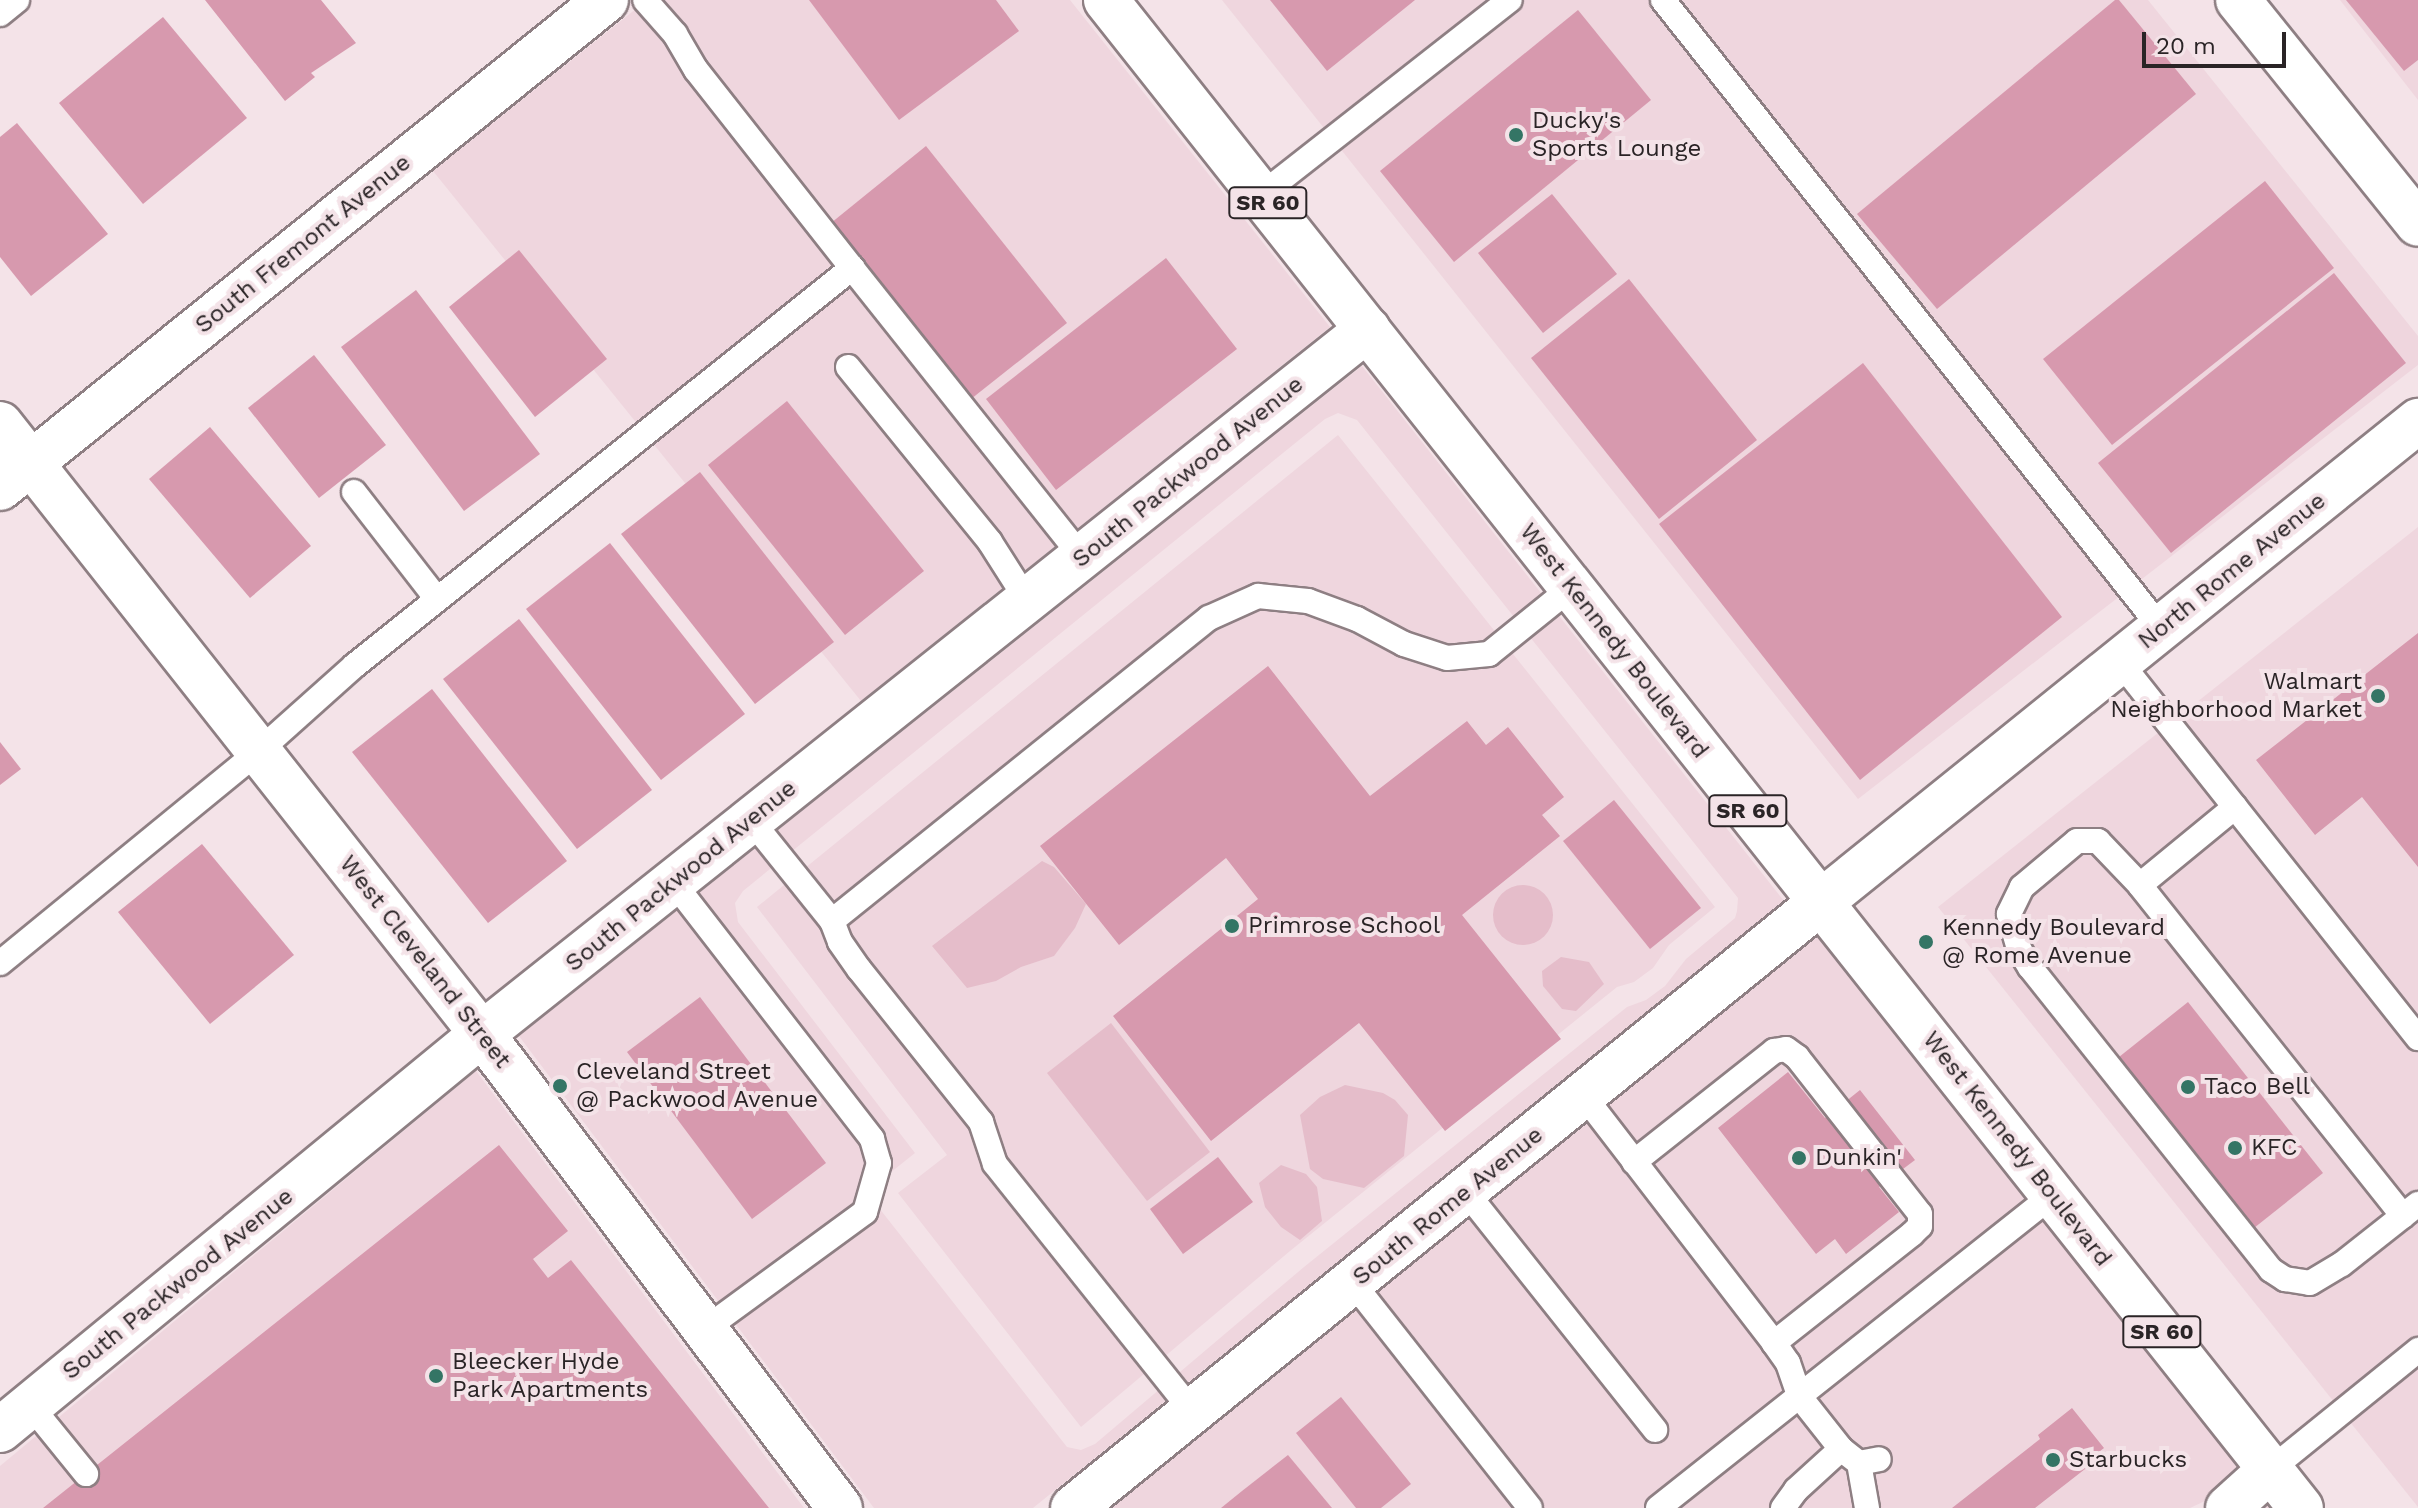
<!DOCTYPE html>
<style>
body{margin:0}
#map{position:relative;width:2418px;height:1508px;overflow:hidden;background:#f4e3e8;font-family:"Work Sans",sans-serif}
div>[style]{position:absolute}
.built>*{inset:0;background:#efd6de}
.green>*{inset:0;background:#e5bdca}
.round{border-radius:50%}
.building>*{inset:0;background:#d799ae}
.roads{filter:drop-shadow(2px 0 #8e7f83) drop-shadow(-2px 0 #8e7f83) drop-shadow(0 2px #8e7f83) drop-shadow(0 -2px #8e7f83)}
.service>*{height:24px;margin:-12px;padding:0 12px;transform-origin:12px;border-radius:12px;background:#fff}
.minor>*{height:44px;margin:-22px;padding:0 22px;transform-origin:22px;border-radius:22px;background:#fff}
.tertiary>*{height:44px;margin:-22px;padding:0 22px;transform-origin:22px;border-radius:22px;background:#fff}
.secondary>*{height:44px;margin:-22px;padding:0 22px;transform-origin:22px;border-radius:22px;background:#fff}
.primary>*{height:44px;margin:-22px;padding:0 22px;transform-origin:22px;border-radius:22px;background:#fff}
.dots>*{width:22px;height:22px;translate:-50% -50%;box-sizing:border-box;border:4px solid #f4e3e8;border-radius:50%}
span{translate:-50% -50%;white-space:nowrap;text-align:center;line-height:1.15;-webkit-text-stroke:8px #f4e3e8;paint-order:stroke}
.shield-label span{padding:2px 6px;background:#f4e3e8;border:2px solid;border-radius:6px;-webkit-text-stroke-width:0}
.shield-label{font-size:22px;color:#2a2426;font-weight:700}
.poi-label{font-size:24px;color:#2a2426}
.left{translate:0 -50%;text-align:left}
.right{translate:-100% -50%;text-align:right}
.street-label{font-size:24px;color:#2a2426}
.scale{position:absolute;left:2142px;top:32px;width:144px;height:36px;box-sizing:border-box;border:4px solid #2a2426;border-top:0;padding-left:10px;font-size:24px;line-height:28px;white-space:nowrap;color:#2a2426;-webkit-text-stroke:6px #f4e3e8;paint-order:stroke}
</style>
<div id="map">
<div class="built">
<div style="clip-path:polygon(647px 0,1070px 0,1330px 327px,861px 701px,433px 171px)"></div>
<div style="clip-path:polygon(1222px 0,2148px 0,2418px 336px,2418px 365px,1858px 799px)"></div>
<div style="clip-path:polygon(2340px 0,2418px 0,2418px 100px)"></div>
<div style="clip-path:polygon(evenodd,1362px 366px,1784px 901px,1033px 1508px,874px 1508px,519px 1036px,1362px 366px,1338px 413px,1357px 420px,1738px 898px,1737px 911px,1735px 918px,1686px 959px,1665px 986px,1646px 1000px,1627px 1007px,1304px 1267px,1095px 1444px,1081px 1450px,1067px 1447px,879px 1208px,875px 1194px,880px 1181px,915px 1153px,738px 922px,735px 903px,743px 891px,1325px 419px,1338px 413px)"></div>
<div style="clip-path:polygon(1338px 435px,1715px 907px,1669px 945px,1653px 968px,1634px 982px,1617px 987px,1290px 1251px,1081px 1427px,898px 1193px,947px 1155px,757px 907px)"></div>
<div style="clip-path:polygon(2418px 527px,2418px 1507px,1938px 907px)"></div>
<div style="clip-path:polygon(1821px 902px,2270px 1470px,2293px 1508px,2250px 1508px,2269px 1471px,2190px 1508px,1073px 1508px)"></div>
<div style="clip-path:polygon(476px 1071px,804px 1508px,0 1508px,0 1466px)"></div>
</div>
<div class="green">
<div style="clip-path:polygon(1042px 861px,1054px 867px,1086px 904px,1075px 928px,1054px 956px,1021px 967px,996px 981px,967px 988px,932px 946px)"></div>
<div class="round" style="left:1493px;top:885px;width:60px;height:60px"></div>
<div style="clip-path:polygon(1561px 957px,1589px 962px,1604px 984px,1576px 1011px,1562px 1009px,1543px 986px,1542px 971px)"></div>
<div style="clip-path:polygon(1111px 1023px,1210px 1152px,1147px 1201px,1047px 1073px)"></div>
<div style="clip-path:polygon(1345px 1085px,1383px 1093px,1395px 1100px,1408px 1115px,1404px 1156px,1364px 1188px,1323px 1179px,1310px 1169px,1300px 1115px,1320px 1097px)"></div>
<div style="clip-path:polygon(1281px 1165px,1306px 1174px,1317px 1187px,1322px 1221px,1300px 1240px,1281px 1227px,1265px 1207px,1259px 1183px)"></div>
</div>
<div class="building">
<div style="clip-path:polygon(205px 0,321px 0,356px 43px,311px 73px,315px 77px,285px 101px)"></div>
<div style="clip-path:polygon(809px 0,996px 0,1019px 31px,899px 120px)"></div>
<div style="clip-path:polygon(1270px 0,1415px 0,1327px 71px)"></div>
<div style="clip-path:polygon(2115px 0,2119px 0,2196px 94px,1937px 309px,1857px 214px)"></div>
<div style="clip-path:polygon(2346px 0,2418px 0,2418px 60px,2404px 71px)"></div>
<div style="clip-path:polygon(1578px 10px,1651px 100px,1454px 262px,1380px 171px)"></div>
<div style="clip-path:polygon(163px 17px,247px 118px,143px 204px,59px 103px)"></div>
<div style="clip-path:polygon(17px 123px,108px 234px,31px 296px,0 257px,0 137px)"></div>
<div style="clip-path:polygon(926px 146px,1067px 323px,971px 399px,831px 223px)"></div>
<div style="clip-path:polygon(2265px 181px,2334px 268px,2112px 445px,2043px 359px)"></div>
<div style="clip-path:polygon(1552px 194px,1617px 274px,1543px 333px,1478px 253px)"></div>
<div style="clip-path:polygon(519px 250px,607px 359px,535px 417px,449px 307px)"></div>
<div style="clip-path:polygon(1166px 258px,1237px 349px,1056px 490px,986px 399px)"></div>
<div style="clip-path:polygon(2334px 273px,2406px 363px,2171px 553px,2098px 463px)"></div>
<div style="clip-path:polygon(1629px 279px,1757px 440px,1659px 519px,1531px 358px)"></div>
<div style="clip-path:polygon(416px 290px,540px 454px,464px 511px,341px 347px)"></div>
<div style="clip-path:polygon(314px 355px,386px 445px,319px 498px,248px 408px)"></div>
<div style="clip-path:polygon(1863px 363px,2062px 617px,1860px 780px,1659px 524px)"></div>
<div style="clip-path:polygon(787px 401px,924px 571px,845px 635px,708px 465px)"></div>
<div style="clip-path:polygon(210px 427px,311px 546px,250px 598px,149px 479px)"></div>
<div style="clip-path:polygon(700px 472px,834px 642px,755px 704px,621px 534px)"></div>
<div style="clip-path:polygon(610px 543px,745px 714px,661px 780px,526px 609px)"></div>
<div style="clip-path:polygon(519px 619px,652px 790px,577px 849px,443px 679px)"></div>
<div style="clip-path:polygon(2418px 633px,2418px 867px,2362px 797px,2315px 835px,2256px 760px)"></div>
<div style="clip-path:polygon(1268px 666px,1370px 796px,1467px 721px,1486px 745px,1508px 727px,1564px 797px,1542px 815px,1560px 836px,1462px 915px,1561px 1039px,1445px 1131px,1359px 1023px,1211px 1141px,1113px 1016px,1258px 899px,1226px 858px,1119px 945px,1040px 846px)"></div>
<div style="clip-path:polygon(432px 689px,567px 861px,488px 923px,352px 752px)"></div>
<div style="clip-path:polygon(0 742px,21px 769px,0 785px)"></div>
<div style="clip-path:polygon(1614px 800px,1701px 908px,1650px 949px,1563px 841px)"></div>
<div style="clip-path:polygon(202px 844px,294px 955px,210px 1024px,118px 912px)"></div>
<div style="clip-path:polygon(700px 997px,826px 1163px,752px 1219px,627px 1052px)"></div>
<div style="clip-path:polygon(2188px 1002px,2323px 1173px,2254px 1228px,2119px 1057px)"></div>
<div style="clip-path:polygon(1788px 1072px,1825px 1118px,1860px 1090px,1915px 1160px,1879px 1187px,1899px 1212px,1846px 1254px,1835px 1239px,1816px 1254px,1718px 1128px)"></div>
<div style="clip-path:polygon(499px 1145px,568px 1231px,533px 1259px,548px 1278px,571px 1260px,769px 1508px,43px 1508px)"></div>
<div style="clip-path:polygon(1218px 1157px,1253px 1202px,1183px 1254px,1150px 1209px)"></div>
<div style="clip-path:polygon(1341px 1397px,1411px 1484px,1381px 1508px,1356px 1508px,1296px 1433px)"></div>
<div style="clip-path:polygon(2072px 1408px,2104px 1448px,2091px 1458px,2094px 1462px,2035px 1508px,1952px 1508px,2040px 1439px,2038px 1435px)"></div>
<div style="clip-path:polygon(1288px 1455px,1332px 1508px,1221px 1508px,1242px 1491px)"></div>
</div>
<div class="roads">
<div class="service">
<div style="left:1663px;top:0;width:801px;rotate:51.59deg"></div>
<div style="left:0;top:14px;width:22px;rotate:-39deg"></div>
<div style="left:1261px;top:195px;width:316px;rotate:-38.1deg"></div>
<div style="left:852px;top:268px;width:369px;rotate:51.5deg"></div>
<div style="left:848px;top:367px;width:225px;rotate:50.9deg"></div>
<div style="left:990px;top:542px;width:69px;rotate:57.5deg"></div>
<div style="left:354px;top:492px;width:135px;rotate:52.2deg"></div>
<div style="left:2120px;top:662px;width:480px;rotate:51.6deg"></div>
<div style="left:751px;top:820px;width:129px;rotate:51.3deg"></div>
<div style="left:832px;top:921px;width:484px;rotate:-38.8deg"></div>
<div style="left:1209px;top:618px;width:54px;rotate:-24.2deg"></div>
<div style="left:1258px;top:596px;width:50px;rotate:5.7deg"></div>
<div style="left:1308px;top:601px;width:52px;rotate:20.2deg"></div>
<div style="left:1357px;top:619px;width:53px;rotate:28deg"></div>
<div style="left:1404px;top:644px;width:45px;rotate:18deg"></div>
<div style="left:1447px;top:658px;width:42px;rotate:-5.4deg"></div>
<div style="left:1489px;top:654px;width:107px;rotate:-38.9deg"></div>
<div style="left:673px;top:882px;width:325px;rotate:52.2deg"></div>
<div style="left:872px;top:1139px;width:25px;rotate:74deg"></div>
<div style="left:879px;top:1163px;width:51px;rotate:105.9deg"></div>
<div style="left:865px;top:1212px;width:198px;rotate:143.8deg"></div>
<div style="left:2140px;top:885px;width:123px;rotate:-39.4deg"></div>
<div style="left:832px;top:921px;width:22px;rotate:69deg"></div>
<div style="left:840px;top:942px;width:33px;rotate:55deg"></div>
<div style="left:859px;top:969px;width:196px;rotate:51.4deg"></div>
<div style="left:981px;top:1122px;width:44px;rotate:71.6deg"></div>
<div style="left:995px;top:1164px;width:319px;rotate:51.4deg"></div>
<div style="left:0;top:963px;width:335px;rotate:-39.3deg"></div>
<div style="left:259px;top:751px;width:127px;rotate:-41.8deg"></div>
<div style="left:354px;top:666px;width:638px;rotate:-38.63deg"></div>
<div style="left:852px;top:268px;width:252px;rotate:-128.2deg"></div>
<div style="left:696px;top:70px;width:42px;rotate:-120.3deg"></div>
<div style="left:675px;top:34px;width:45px;rotate:-131.4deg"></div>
<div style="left:1584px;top:1096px;width:312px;rotate:52.4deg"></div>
<div style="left:1774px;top:1343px;width:24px;rotate:55deg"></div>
<div style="left:1788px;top:1363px;width:36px;rotate:71deg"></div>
<div style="left:1800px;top:1397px;width:66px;rotate:51.7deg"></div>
<div style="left:1841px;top:1449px;width:23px;rotate:38deg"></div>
<div style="left:1859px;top:1463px;width:20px;rotate:-11deg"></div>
<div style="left:1634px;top:1162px;width:179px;rotate:-38.4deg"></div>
<div style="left:1774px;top:1051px;width:12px;rotate:-9deg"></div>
<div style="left:1786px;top:1049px;width:14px;rotate:36deg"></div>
<div style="left:1797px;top:1057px;width:199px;rotate:51.9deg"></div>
<div style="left:1920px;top:1214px;width:12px;rotate:90deg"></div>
<div style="left:1920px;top:1226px;width:11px;rotate:135deg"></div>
<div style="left:1912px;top:1234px;width:176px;rotate:141.7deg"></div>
<div style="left:1466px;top:1192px;width:304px;rotate:51.5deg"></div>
<div style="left:2403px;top:1216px;width:423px;rotate:-128.5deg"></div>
<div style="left:2140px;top:885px;width:61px;rotate:-133.7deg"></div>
<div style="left:2098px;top:841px;width:21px;rotate:180deg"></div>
<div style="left:2077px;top:841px;width:72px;rotate:140.1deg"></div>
<div style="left:2022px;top:887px;width:30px;rotate:116deg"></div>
<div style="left:2009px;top:914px;width:36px;rotate:74deg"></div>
<div style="left:2019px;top:949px;width:21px;rotate:59deg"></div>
<div style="left:2030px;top:967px;width:387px;rotate:51.5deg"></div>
<div style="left:2271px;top:1270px;width:17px;rotate:33deg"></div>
<div style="left:2285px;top:1279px;width:25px;rotate:9deg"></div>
<div style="left:2310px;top:1283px;width:37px;rotate:-31deg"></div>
<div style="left:2342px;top:1264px;width:97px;rotate:-38.3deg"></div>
<div style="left:1353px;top:1283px;width:286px;rotate:51.8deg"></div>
<div style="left:30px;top:1405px;width:89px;rotate:50.9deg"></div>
<div style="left:1859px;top:1463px;width:46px;rotate:79.9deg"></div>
<div style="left:2270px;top:1470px;width:191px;rotate:-39deg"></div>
<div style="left:1658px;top:1508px;width:505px;rotate:-38.41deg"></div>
<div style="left:1783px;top:1508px;width:22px;rotate:-54deg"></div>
<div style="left:1796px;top:1490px;width:61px;rotate:-42.3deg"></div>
</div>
<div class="minor">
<div style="left:2238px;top:0;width:287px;rotate:51.2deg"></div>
<div style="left:0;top:488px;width:778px;rotate:-38.84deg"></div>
<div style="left:0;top:1430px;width:624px;rotate:-39.41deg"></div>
<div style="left:482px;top:1034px;width:1132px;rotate:-38.51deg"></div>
<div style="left:1073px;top:1508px;width:963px;rotate:-39.01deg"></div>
<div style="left:2228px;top:1508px;width:57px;rotate:-42.1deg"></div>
</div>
<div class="tertiary">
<div style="left:1821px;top:902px;width:767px;rotate:-38.86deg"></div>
</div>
<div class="secondary">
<div style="left:0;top:424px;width:777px;rotate:51.69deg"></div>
<div style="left:482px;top:1034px;width:594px;rotate:52.94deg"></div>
</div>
<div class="primary">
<div style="left:1106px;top:0;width:1924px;rotate:51.61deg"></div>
</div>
</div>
<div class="dots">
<div style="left:1516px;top:135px;background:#347565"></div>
<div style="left:2378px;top:696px;background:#347565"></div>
<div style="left:1232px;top:926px;background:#347565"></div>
<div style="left:1926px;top:942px;background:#347565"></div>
<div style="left:560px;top:1086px;background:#347565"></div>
<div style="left:2188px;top:1087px;background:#347565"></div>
<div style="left:2235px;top:1148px;background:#347565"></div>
<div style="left:1799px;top:1158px;background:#347565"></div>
<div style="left:436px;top:1376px;background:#347565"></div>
<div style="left:2053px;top:1460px;background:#347565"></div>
</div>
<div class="shield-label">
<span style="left:1268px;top:203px">SR 60</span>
<span style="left:1748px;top:811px">SR 60</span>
<span style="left:2162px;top:1332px">SR 60</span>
</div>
<div class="poi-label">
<span class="left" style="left:1532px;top:135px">Ducky's<br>Sports Lounge</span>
<span class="right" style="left:2362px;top:696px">Walmart<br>Neighborhood Market</span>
<span class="left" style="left:1248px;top:926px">Primrose School</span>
<span class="left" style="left:1942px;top:942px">Kennedy Boulevard<br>@ Rome Avenue</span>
<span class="left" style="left:576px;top:1086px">Cleveland Street<br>@ Packwood Avenue</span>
<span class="left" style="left:2204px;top:1087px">Taco Bell</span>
<span class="left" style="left:2251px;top:1148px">KFC</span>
<span class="left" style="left:1815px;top:1158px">Dunkin'</span>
<span class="left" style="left:452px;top:1376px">Bleecker Hyde<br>Park Apartments</span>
<span class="left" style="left:2069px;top:1460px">Starbucks</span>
</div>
<div class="street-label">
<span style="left:303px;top:244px;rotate:-39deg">South Fremont Avenue</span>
<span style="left:1188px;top:472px;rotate:-39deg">South Packwood Avenue</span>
<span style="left:2232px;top:571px;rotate:-39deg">North Rome Avenue</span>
<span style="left:1614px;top:641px;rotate:52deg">West Kennedy Boulevard</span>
<span style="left:681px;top:876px;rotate:-39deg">South Packwood Avenue</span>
<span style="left:425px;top:962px;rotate:52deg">West Cleveland Street</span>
<span style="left:2017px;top:1149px;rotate:52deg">West Kennedy Boulevard</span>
<span style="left:1448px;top:1206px;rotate:-39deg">South Rome Avenue</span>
<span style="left:178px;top:1284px;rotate:-39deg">South Packwood Avenue</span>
</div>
<div class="scale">20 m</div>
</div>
